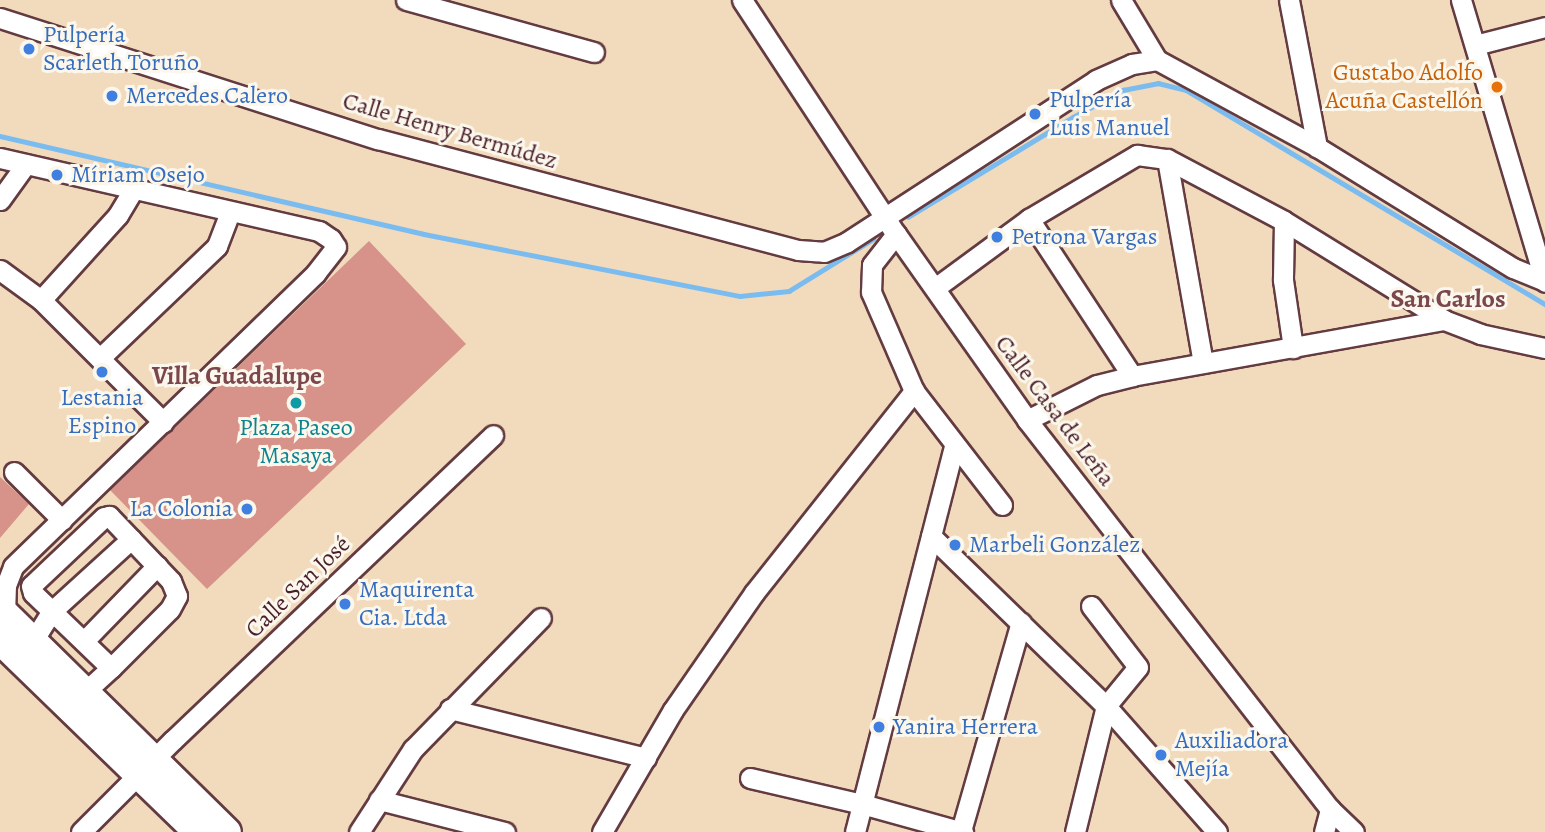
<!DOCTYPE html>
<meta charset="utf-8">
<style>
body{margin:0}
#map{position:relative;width:1545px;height:832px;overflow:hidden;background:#f2dbbc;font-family:Alegreya,serif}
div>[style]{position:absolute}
.stream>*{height:4.5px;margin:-2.25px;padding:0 2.25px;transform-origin:2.25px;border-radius:2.25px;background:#7bbcf0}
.building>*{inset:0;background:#d7928a}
.roads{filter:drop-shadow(2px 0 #633b41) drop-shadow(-2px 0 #633b41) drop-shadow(0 2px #633b41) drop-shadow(0 -2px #633b41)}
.minor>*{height:19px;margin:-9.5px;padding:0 9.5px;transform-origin:9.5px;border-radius:9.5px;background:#fff}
.highway>*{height:28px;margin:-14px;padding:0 14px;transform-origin:14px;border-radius:14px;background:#fff}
.dots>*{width:19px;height:19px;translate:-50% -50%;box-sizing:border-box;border:4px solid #fbf7ec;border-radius:50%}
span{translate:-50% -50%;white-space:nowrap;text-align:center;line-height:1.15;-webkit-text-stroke:6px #fbf7ec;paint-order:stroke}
.shop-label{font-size:24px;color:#366cbe}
.left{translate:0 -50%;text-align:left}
.right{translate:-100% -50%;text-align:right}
.food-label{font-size:24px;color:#c56008}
.street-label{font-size:24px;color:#4a1f2b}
.culture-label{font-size:24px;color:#0d838f}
.neighbourhood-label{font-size:26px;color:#7b474c;font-weight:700}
</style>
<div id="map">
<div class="stream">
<div style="left:0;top:136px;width:435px;rotate:13deg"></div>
<div style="left:424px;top:234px;width:322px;rotate:11.1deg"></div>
<div style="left:740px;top:296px;width:49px;rotate:-5.8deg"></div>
<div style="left:789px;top:291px;width:99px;rotate:-31.8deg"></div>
<div style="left:908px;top:217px;width:193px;rotate:-31.2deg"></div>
<div style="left:1073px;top:117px;width:57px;rotate:-28.4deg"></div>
<div style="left:1123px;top:90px;width:36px;rotate:-11deg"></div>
<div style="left:1158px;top:83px;width:29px;rotate:14deg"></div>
<div style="left:1186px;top:90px;width:418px;rotate:30.8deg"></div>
</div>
<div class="building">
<div style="clip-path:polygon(369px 241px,466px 344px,207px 589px,110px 490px)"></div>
<div style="clip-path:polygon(0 477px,29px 504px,0 538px)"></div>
</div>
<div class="roads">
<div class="minor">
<div style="left:406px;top:0;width:195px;rotate:15.5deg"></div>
<div style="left:742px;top:0;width:280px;rotate:56.7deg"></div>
<div style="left:896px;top:234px;width:228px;rotate:54.8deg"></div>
<div style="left:1027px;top:420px;width:493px;rotate:52.1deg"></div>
<div style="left:1330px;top:809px;width:33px;rotate:44deg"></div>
<div style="left:1121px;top:0;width:70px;rotate:59deg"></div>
<div style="left:1289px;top:0;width:150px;rotate:79.2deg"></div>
<div style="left:1461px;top:0;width:294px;rotate:73.4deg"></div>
<div style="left:0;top:18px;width:397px;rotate:17.8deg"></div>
<div style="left:378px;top:139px;width:434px;rotate:14.8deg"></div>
<div style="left:798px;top:250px;width:26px;rotate:4deg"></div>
<div style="left:824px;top:252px;width:25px;rotate:-23deg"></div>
<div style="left:847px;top:242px;width:297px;rotate:-33deg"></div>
<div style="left:1096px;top:80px;width:39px;rotate:-24deg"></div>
<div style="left:1132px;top:64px;width:25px;rotate:-9deg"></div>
<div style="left:1157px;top:60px;width:182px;rotate:28.5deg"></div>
<div style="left:1317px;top:147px;width:230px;rotate:31.7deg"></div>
<div style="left:1513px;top:268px;width:35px;rotate:22deg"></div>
<div style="left:1475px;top:45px;width:72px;rotate:-14.4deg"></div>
<div style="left:0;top:158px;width:327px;rotate:12.9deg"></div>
<div style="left:319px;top:231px;width:14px;rotate:34deg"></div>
<div style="left:331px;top:239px;width:9px;rotate:58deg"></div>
<div style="left:336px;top:247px;width:33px;rotate:128deg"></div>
<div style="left:316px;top:273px;width:422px;rotate:135.9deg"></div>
<div style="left:13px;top:567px;width:19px;rotate:111deg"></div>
<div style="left:6px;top:585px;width:29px;rotate:92deg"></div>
<div style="left:1167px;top:159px;width:207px;rotate:80deg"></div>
<div style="left:0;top:200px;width:44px;rotate:-54.2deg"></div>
<div style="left:1029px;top:219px;width:188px;rotate:56.7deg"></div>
<div style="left:1284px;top:221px;width:59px;rotate:91deg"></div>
<div style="left:1283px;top:280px;width:69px;rotate:81.6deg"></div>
<div style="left:896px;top:234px;width:39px;rotate:128deg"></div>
<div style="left:872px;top:265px;width:27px;rotate:92deg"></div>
<div style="left:871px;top:292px;width:108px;rotate:66.5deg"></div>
<div style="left:914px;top:391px;width:144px;rotate:52.3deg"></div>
<div style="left:0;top:270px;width:51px;rotate:36.2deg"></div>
<div style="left:41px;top:300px;width:173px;rotate:45deg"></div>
<div style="left:935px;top:288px;width:117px;rotate:-36.3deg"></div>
<div style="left:1029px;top:219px;width:126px;rotate:-30.7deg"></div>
<div style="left:1137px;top:155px;width:30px;rotate:8deg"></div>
<div style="left:1167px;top:159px;width:132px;rotate:27.9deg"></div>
<div style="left:1284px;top:221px;width:188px;rotate:31.7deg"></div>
<div style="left:1444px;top:320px;width:39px;rotate:21deg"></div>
<div style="left:1480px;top:334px;width:66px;rotate:12.2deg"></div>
<div style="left:41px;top:300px;width:115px;rotate:-47.8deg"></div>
<div style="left:118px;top:215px;width:29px;rotate:-59deg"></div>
<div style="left:100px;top:358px;width:162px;rotate:-43.7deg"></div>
<div style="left:217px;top:246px;width:36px;rotate:-69deg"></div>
<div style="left:1027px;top:420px;width:78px;rotate:-26.6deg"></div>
<div style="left:1097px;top:385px;width:36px;rotate:-14deg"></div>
<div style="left:1132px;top:376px;width:317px;rotate:-10.2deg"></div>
<div style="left:14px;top:472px;width:68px;rotate:45deg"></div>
<div style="left:931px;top:536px;width:244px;rotate:44.2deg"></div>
<div style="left:1106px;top:706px;width:168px;rotate:48.6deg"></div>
<div style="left:33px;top:641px;width:36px;rotate:-58deg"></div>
<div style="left:52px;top:611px;width:107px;rotate:-42.3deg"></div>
<div style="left:84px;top:641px;width:105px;rotate:-45.8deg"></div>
<div style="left:77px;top:699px;width:46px;rotate:-42.4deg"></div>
<div style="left:111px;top:668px;width:83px;rotate:-45deg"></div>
<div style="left:170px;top:609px;width:15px;rotate:-62deg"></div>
<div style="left:177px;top:596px;width:16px;rotate:-112deg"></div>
<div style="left:171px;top:581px;width:90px;rotate:-133.6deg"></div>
<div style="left:109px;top:516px;width:5px;rotate:169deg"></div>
<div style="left:104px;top:517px;width:100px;rotate:136.6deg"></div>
<div style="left:31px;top:586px;width:7px;rotate:74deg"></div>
<div style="left:33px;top:593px;width:108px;rotate:43.9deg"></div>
<div style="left:450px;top:709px;width:202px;rotate:14deg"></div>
<div style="left:750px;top:778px;width:115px;rotate:13.1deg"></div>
<div style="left:862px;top:804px;width:105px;rotate:15.5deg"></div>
<div style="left:379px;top:800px;width:130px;rotate:14.3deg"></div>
<div style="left:961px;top:831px;width:217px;rotate:-74deg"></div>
<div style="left:81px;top:832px;width:130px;rotate:-45deg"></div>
<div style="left:173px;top:740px;width:442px;rotate:-43.6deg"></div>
<div style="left:359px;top:832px;width:99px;rotate:-57deg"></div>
<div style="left:413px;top:749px;width:183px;rotate:-45.7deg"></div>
<div style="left:602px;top:832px;width:141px;rotate:-59.8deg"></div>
<div style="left:673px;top:710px;width:142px;rotate:-55.3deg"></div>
<div style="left:754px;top:593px;width:258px;rotate:-51.6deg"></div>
<div style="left:855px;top:832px;width:398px;rotate:-75.6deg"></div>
<div style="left:1075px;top:832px;width:130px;rotate:-76.2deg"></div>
<div style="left:1106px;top:706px;width:50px;rotate:-50.6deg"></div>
<div style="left:1138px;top:667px;width:77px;rotate:-127.6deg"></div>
<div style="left:1324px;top:832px;width:24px;rotate:-75deg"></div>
</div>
<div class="highway">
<div style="left:0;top:609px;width:318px;rotate:44.5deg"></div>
<div style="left:0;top:640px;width:276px;rotate:44.1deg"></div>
</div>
</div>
<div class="dots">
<div style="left:29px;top:49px;background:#3f7fe0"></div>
<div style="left:1497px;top:87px;background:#e8710a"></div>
<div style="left:112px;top:96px;background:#3f7fe0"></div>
<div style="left:1035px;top:114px;background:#3f7fe0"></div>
<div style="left:57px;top:175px;background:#3f7fe0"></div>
<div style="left:997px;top:237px;background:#3f7fe0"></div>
<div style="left:102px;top:372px;background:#3f7fe0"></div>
<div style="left:296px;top:403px;background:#0f9aa8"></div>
<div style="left:247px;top:509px;background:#3f7fe0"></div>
<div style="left:955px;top:545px;background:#3f7fe0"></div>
<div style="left:345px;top:604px;background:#3f7fe0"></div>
<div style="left:879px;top:727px;background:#3f7fe0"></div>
<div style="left:1161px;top:755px;background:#3f7fe0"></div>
</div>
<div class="shop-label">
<span class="left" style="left:43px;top:49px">Pulpería<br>Scarleth Toruño</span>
<span class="left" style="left:126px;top:96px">Mercedes Calero</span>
<span class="left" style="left:1049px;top:114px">Pulpería<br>Luis Manuel</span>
<span class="left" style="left:71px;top:175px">Míriam Osejo</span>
<span class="left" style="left:1011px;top:237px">Petrona Vargas</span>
<span style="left:102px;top:412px">Lestania<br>Espino</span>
<span class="right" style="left:233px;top:509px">La Colonia</span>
<span class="left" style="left:969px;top:545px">Marbeli González</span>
<span class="left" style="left:359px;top:604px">Maquirenta<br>Cia. Ltda</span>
<span class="left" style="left:893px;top:727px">Yanira Herrera</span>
<span class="left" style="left:1175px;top:755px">Auxiliadora<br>Mejía</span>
</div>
<div class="food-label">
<span class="right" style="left:1483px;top:87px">Gustabo Adolfo<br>Acuña Castellón</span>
</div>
<div class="street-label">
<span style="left:450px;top:131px;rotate:16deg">Calle Henry Bermúdez</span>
<span style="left:1055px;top:411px;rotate:53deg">Calle Casa de Leña</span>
<span style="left:298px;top:587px;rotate:-44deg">Calle San José</span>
</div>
<div class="culture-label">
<span style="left:296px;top:442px">Plaza Paseo<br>Masaya</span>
</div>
<div class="neighbourhood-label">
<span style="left:1448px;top:299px">San Carlos</span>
<span style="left:237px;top:376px">Villa Guadalupe</span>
</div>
</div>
